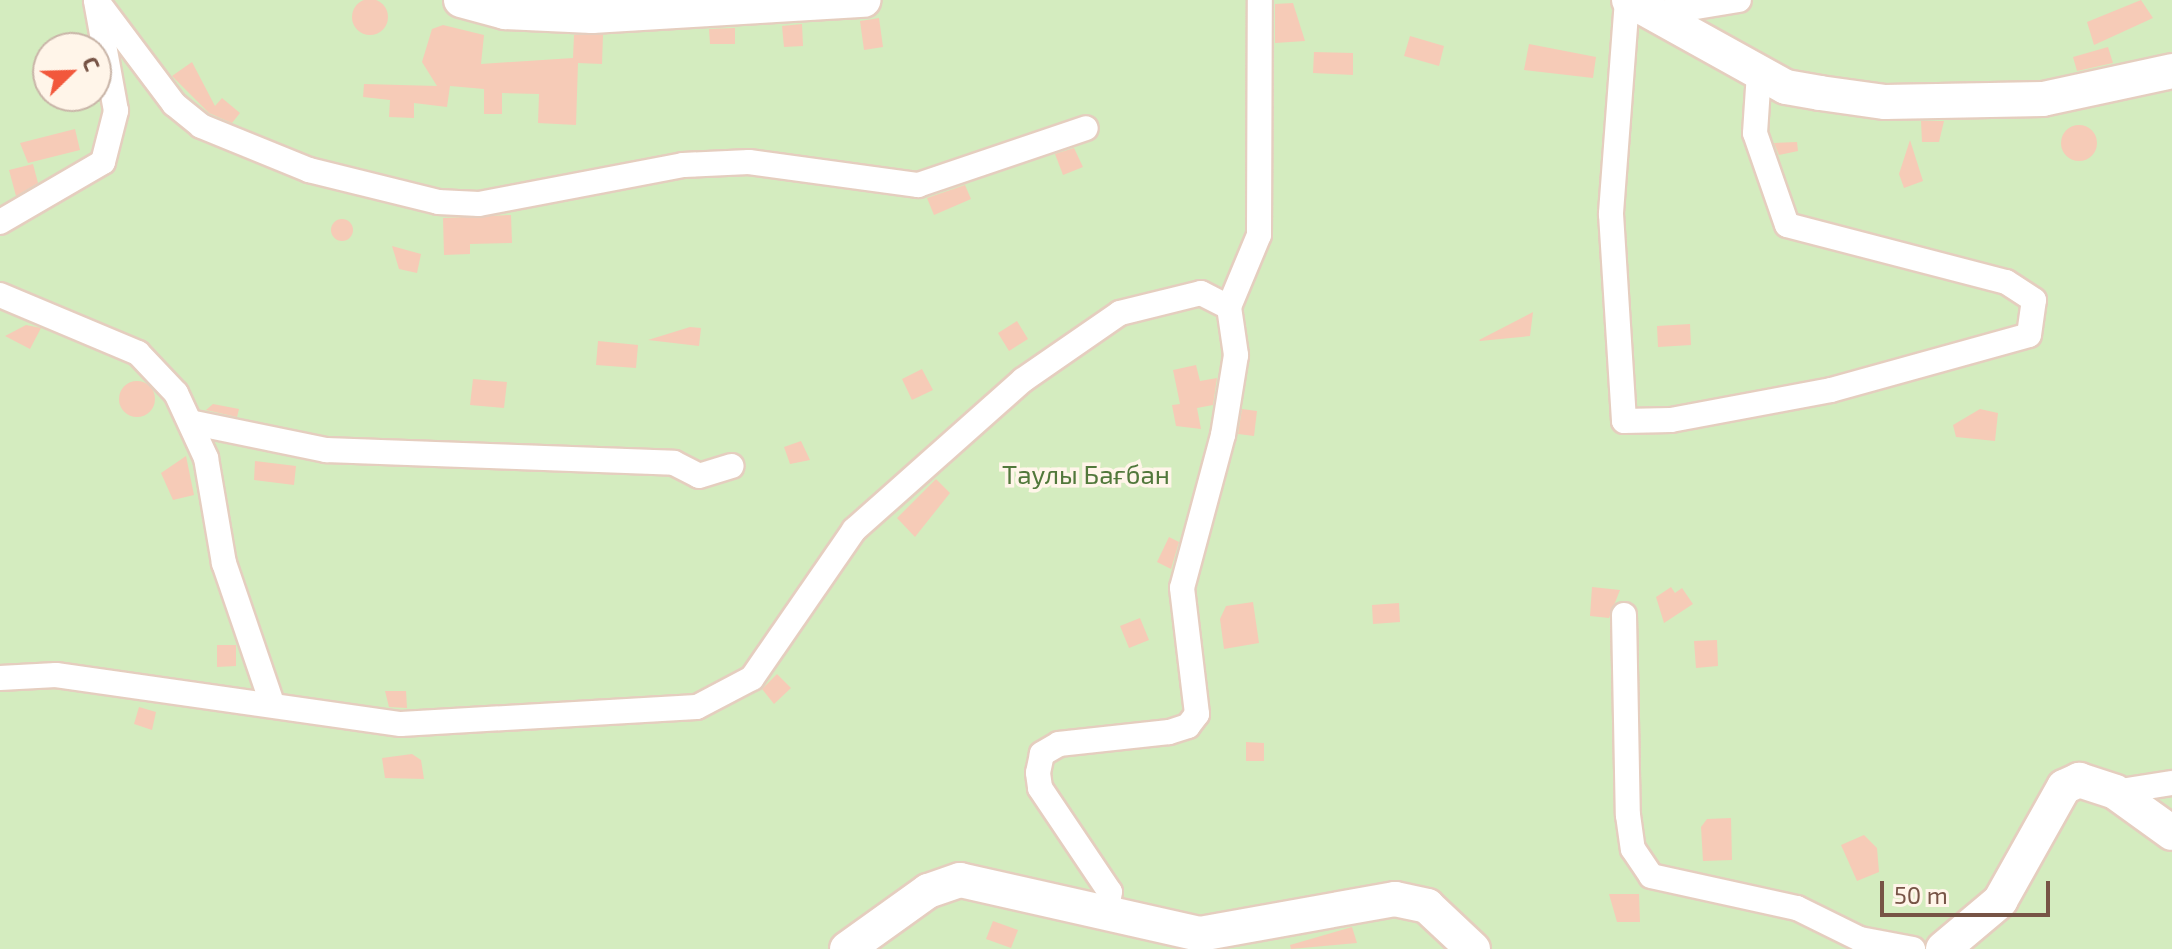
<!DOCTYPE html>
<meta charset="utf-8">
<style>
body{margin:0}
#map{position:relative;width:2172px;height:949px;overflow:hidden;background:#fef1e1;font-family:"Exo 2",sans-serif}
div>[style]{position:absolute}
.green>*{inset:0;background:#d4ecbf}
.building>*{inset:0;background:#f6cbb7}
.round{border-radius:50%}
.roads{filter:drop-shadow(2px 0 #e5cebf) drop-shadow(-2px 0 #e5cebf) drop-shadow(0 2px #e5cebf) drop-shadow(0 -2px #e5cebf)}
.street>*{height:24px;margin:-12px;padding:0 12px;transform-origin:12px;border-radius:12px;background:#fff}
.secondary>*{height:34px;margin:-17px;padding:0 17px;transform-origin:17px;border-radius:17px;background:#fff}
span{translate:-50% -50%;white-space:nowrap;text-align:center;line-height:1.15;-webkit-text-stroke:7px #fff5e9;paint-order:stroke}
.park-label{font-size:26px;color:#51783b}
.north{position:absolute;left:32px;top:32px;width:80px;height:80px;box-sizing:border-box;background:#fff5e9;border:2px solid #c9b5a8;border-radius:50%;rotate:67deg;font-size:22px;font-weight:700;line-height:32px;text-align:center;color:#775446}
.north::after{content:'';display:block;margin:auto;width:28px;height:36px;background:#f2583c;clip-path:polygon(50% 0,100% 100%,50% 72%,0 100%)}
.scale{position:absolute;left:1880px;top:881px;width:170px;height:36px;box-sizing:border-box;border:4px solid #775446;border-top:0;padding-left:10px;font-size:24px;line-height:28px;white-space:nowrap;color:#775446;-webkit-text-stroke:6px #fff5e9;paint-order:stroke}
</style>
<div id="map">
<div class="green">
<div style="clip-path:polygon(evenodd,0 0,2172px 0,2172px 949px,0 949px,0 0,48px 48px,96px 48px,96px 96px,48px 96px,48px 48px)"></div>
</div>
<div class="building">
<div class="round" style="left:352px;top:-1px;width:36px;height:36px"></div>
<div style="clip-path:polygon(2141px 0,2153px 18px,2094px 45px,2087px 22px)"></div>
<div style="clip-path:polygon(1293px 3px,1305px 41px,1275px 43px,1275px 4px)"></div>
<div style="clip-path:polygon(879px 18px,883px 47px,864px 50px,860px 21px)"></div>
<div style="clip-path:polygon(802px 24px,803px 46px,784px 47px,782px 26px)"></div>
<div style="clip-path:polygon(443px 25px,484px 35px,481px 64px,573px 58px,574px 35px,603px 35px,602px 64px,578px 63px,576px 125px,538px 123px,539px 94px,502px 93px,502px 114px,484px 114px,484px 89px,450px 86px,447px 107px,414px 103px,414px 118px,389px 117px,390px 100px,363px 97px,364px 84px,437px 86px,422px 62px,432px 29px)"></div>
<div style="clip-path:polygon(735px 28px,735px 44px,710px 44px,709px 29px)"></div>
<div style="clip-path:polygon(1410px 36px,1444px 46px,1439px 66px,1404px 56px)"></div>
<div style="clip-path:polygon(1529px 44px,1596px 57px,1593px 78px,1524px 70px)"></div>
<div style="clip-path:polygon(2108px 47px,2113px 63px,2077px 71px,2073px 57px)"></div>
<div style="clip-path:polygon(1314px 52px,1353px 53px,1353px 75px,1313px 73px)"></div>
<div style="clip-path:polygon(192px 62px,215px 106px,222px 98px,240px 113px,232px 123px,209px 113px,172px 76px)"></div>
<div style="clip-path:polygon(1921px 121px,1944px 121px,1939px 142px,1922px 142px)"></div>
<div class="round" style="left:2061px;top:125px;width:36px;height:36px"></div>
<div style="clip-path:polygon(75px 129px,80px 150px,28px 163px,20px 143px)"></div>
<div style="clip-path:polygon(1910px 140px,1923px 181px,1904px 188px,1899px 174px)"></div>
<div style="clip-path:polygon(1797px 142px,1798px 151px,1779px 155px,1774px 143px)"></div>
<div style="clip-path:polygon(1074px 148px,1083px 167px,1063px 175px,1055px 154px)"></div>
<div style="clip-path:polygon(33px 164px,38px 183px,16px 196px,9px 170px)"></div>
<div style="clip-path:polygon(965px 185px,971px 199px,934px 215px,927px 198px)"></div>
<div style="clip-path:polygon(511px 215px,512px 243px,470px 244px,470px 254px,444px 255px,443px 218px)"></div>
<div class="round" style="left:331px;top:219px;width:22px;height:22px"></div>
<div style="clip-path:polygon(392px 246px,421px 254px,417px 273px,399px 269px)"></div>
<div style="clip-path:polygon(1533px 312px,1530px 336px,1480px 341px,1479px 340px)"></div>
<div style="clip-path:polygon(1017px 321px,1028px 339px,1009px 351px,998px 333px)"></div>
<div style="clip-path:polygon(1690px 324px,1691px 345px,1658px 347px,1657px 326px)"></div>
<div style="clip-path:polygon(26px 325px,41px 328px,30px 349px,5px 336px)"></div>
<div style="clip-path:polygon(690px 327px,701px 328px,699px 346px,648px 340px)"></div>
<div style="clip-path:polygon(598px 341px,638px 345px,636px 368px,596px 365px)"></div>
<div style="clip-path:polygon(1196px 365px,1200px 381px,1217px 378px,1213px 405px,1197px 408px,1201px 429px,1176px 426px,1172px 405px,1180px 404px,1173px 370px)"></div>
<div style="clip-path:polygon(922px 369px,933px 390px,912px 400px,902px 379px)"></div>
<div style="clip-path:polygon(473px 379px,507px 382px,504px 408px,470px 405px)"></div>
<div class="round" style="left:119px;top:381px;width:36px;height:36px"></div>
<div style="clip-path:polygon(213px 404px,239px 409px,237px 417px,206px 410px)"></div>
<div style="clip-path:polygon(1242px 409px,1257px 411px,1254px 436px,1238px 434px)"></div>
<div style="clip-path:polygon(1980px 409px,1998px 413px,1995px 441px,1956px 437px,1953px 425px)"></div>
<div style="clip-path:polygon(801px 441px,810px 460px,790px 464px,784px 447px)"></div>
<div style="clip-path:polygon(186px 456px,194px 495px,173px 500px,161px 473px)"></div>
<div style="clip-path:polygon(255px 461px,296px 466px,294px 485px,254px 480px)"></div>
<div style="clip-path:polygon(936px 479px,950px 493px,915px 537px,897px 518px)"></div>
<div style="clip-path:polygon(1169px 537px,1179px 542px,1171px 569px,1157px 562px)"></div>
<div style="clip-path:polygon(1592px 587px,1620px 590px,1609px 618px,1590px 616px)"></div>
<div style="clip-path:polygon(1671px 587px,1675px 593px,1682px 588px,1693px 604px,1664px 623px,1656px 597px)"></div>
<div style="clip-path:polygon(1253px 602px,1259px 643px,1224px 649px,1220px 619px,1226px 606px)"></div>
<div style="clip-path:polygon(1399px 603px,1400px 622px,1373px 624px,1372px 605px)"></div>
<div style="clip-path:polygon(1140px 618px,1149px 640px,1129px 648px,1120px 626px)"></div>
<div style="clip-path:polygon(1717px 640px,1718px 666px,1696px 668px,1694px 641px)"></div>
<div style="clip-path:polygon(217px 645px,236px 645px,236px 666px,217px 667px)"></div>
<div style="clip-path:polygon(777px 674px,791px 688px,774px 704px,762px 689px)"></div>
<div style="clip-path:polygon(385px 691px,406px 691px,407px 708px,389px 707px)"></div>
<div style="clip-path:polygon(139px 707px,156px 712px,152px 730px,134px 724px)"></div>
<div style="clip-path:polygon(1246px 742px,1264px 743px,1264px 761px,1246px 761px)"></div>
<div style="clip-path:polygon(412px 754px,421px 760px,424px 779px,385px 778px,382px 758px)"></div>
<div style="clip-path:polygon(1731px 818px,1732px 860px,1703px 861px,1701px 827px,1707px 819px)"></div>
<div style="clip-path:polygon(1864px 835px,1877px 848px,1879px 872px,1857px 881px,1841px 845px)"></div>
<div style="clip-path:polygon(1609px 894px,1639px 894px,1640px 922px,1617px 922px)"></div>
<div style="clip-path:polygon(993px 921px,1018px 930px,1011px 948px,986px 939px)"></div>
<div style="clip-path:polygon(1352px 927px,1357px 943px,1291px 949px,1290px 945px)"></div>
</div>
<div class="roads">
<div class="street">
<div style="left:96px;top:0;width:130px;rotate:53.1deg"></div>
<div style="left:174px;top:104px;width:35px;rotate:39deg"></div>
<div style="left:201px;top:126px;width:117px;rotate:22.2deg"></div>
<div style="left:309px;top:170px;width:133px;rotate:13.9deg"></div>
<div style="left:438px;top:202px;width:41px;rotate:2.8deg"></div>
<div style="left:479px;top:204px;width:208px;rotate:-10.8deg"></div>
<div style="left:683px;top:165px;width:66px;rotate:-2.6deg"></div>
<div style="left:749px;top:162px;width:171px;rotate:7.8deg"></div>
<div style="left:918px;top:185px;width:177px;rotate:-18.7deg"></div>
<div style="left:1627px;top:0;width:215px;rotate:94.3deg"></div>
<div style="left:1611px;top:214px;width:207px;rotate:86.4deg"></div>
<div style="left:1624px;top:421px;width:47px;rotate:-1.2deg"></div>
<div style="left:1671px;top:420px;width:163px;rotate:-10.6deg"></div>
<div style="left:1831px;top:390px;width:205px;rotate:-15.5deg"></div>
<div style="left:2029px;top:335px;width:35px;rotate:-82deg"></div>
<div style="left:2034px;top:300px;width:33px;rotate:-147deg"></div>
<div style="left:2006px;top:282px;width:226px;rotate:-165.4deg"></div>
<div style="left:1787px;top:225px;width:97px;rotate:-109.2deg"></div>
<div style="left:1755px;top:133px;width:61px;rotate:-86.2deg"></div>
<div style="left:1654px;top:14px;width:86px;rotate:-9.4deg"></div>
<div style="left:0;top:222px;width:119px;rotate:-30.2deg"></div>
<div style="left:103px;top:162px;width:53px;rotate:-75.7deg"></div>
<div style="left:116px;top:111px;width:112px;rotate:-100.3deg"></div>
<div style="left:0;top:295px;width:150px;rotate:22.8deg"></div>
<div style="left:138px;top:353px;width:55px;rotate:46.5deg"></div>
<div style="left:176px;top:393px;width:72px;rotate:65.2deg"></div>
<div style="left:206px;top:458px;width:107px;rotate:80.3deg"></div>
<div style="left:224px;top:563px;width:148px;rotate:71.1deg"></div>
<div style="left:1229px;top:307px;width:78px;rotate:-67.4deg"></div>
<div style="left:1259px;top:235px;width:235px;rotate:-89.8deg"></div>
<div style="left:194px;top:423px;width:135px;rotate:11.6deg"></div>
<div style="left:326px;top:450px;width:348px;rotate:2.1deg"></div>
<div style="left:674px;top:463px;width:28px;rotate:27deg"></div>
<div style="left:699px;top:476px;width:34px;rotate:-17deg"></div>
<div style="left:1624px;top:615px;width:200px;rotate:88.9deg"></div>
<div style="left:1628px;top:815px;width:34px;rotate:82deg"></div>
<div style="left:1633px;top:849px;width:32px;rotate:56deg"></div>
<div style="left:1651px;top:876px;width:149px;rotate:12.4deg"></div>
<div style="left:1797px;top:908px;width:70px;rotate:26.2deg"></div>
<div style="left:1860px;top:939px;width:54px;rotate:10.7deg"></div>
<div style="left:0;top:678px;width:56px;rotate:-3.1deg"></div>
<div style="left:56px;top:675px;width:348px;rotate:8.1deg"></div>
<div style="left:401px;top:724px;width:296px;rotate:-3.3deg"></div>
<div style="left:697px;top:707px;width:62px;rotate:-27.8deg"></div>
<div style="left:752px;top:678px;width:180px;rotate:-55.4deg"></div>
<div style="left:854px;top:530px;width:226px;rotate:-41.6deg"></div>
<div style="left:1023px;top:380px;width:118px;rotate:-34.6deg"></div>
<div style="left:1120px;top:313px;width:83px;rotate:-13.9deg"></div>
<div style="left:1201px;top:293px;width:31px;rotate:27deg"></div>
<div style="left:1229px;top:307px;width:49px;rotate:81.7deg"></div>
<div style="left:1236px;top:355px;width:81px;rotate:99.2deg"></div>
<div style="left:1223px;top:435px;width:158px;rotate:105deg"></div>
<div style="left:1182px;top:588px;width:127px;rotate:83.2deg"></div>
<div style="left:1197px;top:714px;width:15px;rotate:127deg"></div>
<div style="left:1188px;top:726px;width:20px;rotate:162deg"></div>
<div style="left:1169px;top:732px;width:111px;rotate:173.8deg"></div>
<div style="left:1059px;top:744px;width:20px;rotate:150deg"></div>
<div style="left:1042px;top:754px;width:19px;rotate:102deg"></div>
<div style="left:1038px;top:773px;width:15px;rotate:82deg"></div>
<div style="left:1040px;top:788px;width:125px;rotate:56.1deg"></div>
<div style="left:1110px;top:892px;width:21px;rotate:101deg"></div>
<div style="left:2115px;top:792px;width:58px;rotate:-9deg"></div>
</div>
<div class="secondary">
<div style="left:461px;top:0;width:46px;rotate:15.3deg"></div>
<div style="left:505px;top:12px;width:87px;rotate:2.6deg"></div>
<div style="left:592px;top:16px;width:272px;rotate:-3.4deg"></div>
<div style="left:1629px;top:0;width:179px;rotate:29deg"></div>
<div style="left:1786px;top:87px;width:35px;rotate:10deg"></div>
<div style="left:1820px;top:93px;width:66px;rotate:7.9deg"></div>
<div style="left:1885px;top:102px;width:158px;rotate:-1.1deg"></div>
<div style="left:2043px;top:99px;width:132px;rotate:-12.2deg"></div>
<div style="left:847px;top:949px;width:100px;rotate:-35.6deg"></div>
<div style="left:928px;top:891px;width:34px;rotate:-19deg"></div>
<div style="left:960px;top:880px;width:246px;rotate:12.7deg"></div>
<div style="left:1200px;top:934px;width:198px;rotate:-10.2deg"></div>
<div style="left:1395px;top:899px;width:33px;rotate:12deg"></div>
<div style="left:1427px;top:906px;width:63px;rotate:43.1deg"></div>
<div style="left:1943px;top:949px;width:75px;rotate:-40.1deg"></div>
<div style="left:2000px;top:901px;width:131px;rotate:-60.7deg"></div>
<div style="left:2064px;top:787px;width:17px;rotate:-25deg"></div>
<div style="left:2079px;top:780px;width:38px;rotate:18deg"></div>
<div style="left:2115px;top:792px;width:70px;rotate:35.7deg"></div>
</div>
</div>
<div class="park-label">
<span style="left:1086px;top:474px">Таулы Бағбан</span>
</div>
<div class="north">С</div>
<div class="scale">50 m</div>
</div>
